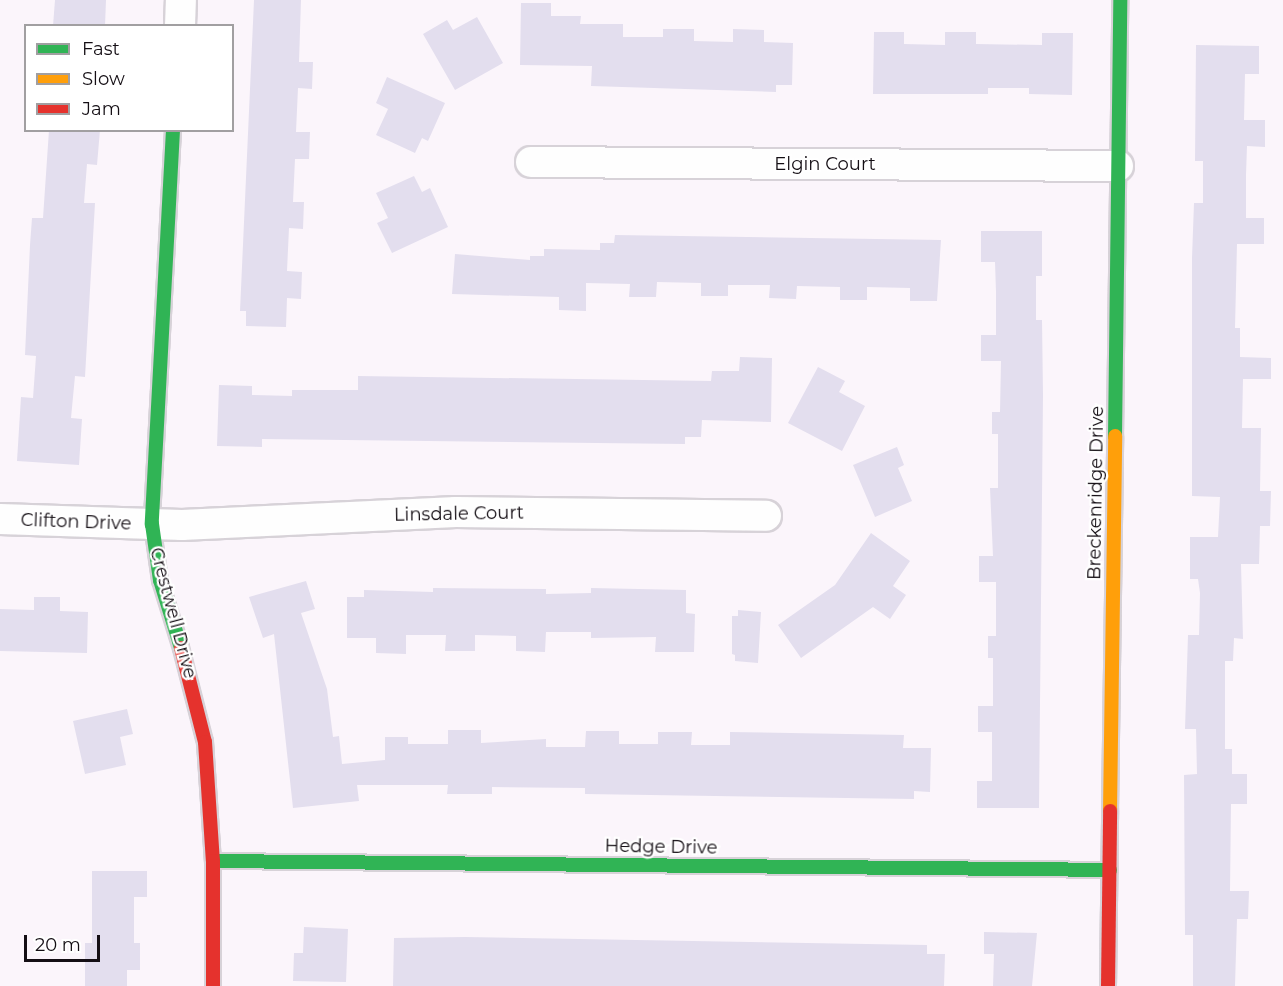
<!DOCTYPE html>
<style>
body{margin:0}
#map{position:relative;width:1283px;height:986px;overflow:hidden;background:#fbf5fb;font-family:Montserrat,sans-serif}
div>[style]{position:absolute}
.building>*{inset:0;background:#e3deee}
.roads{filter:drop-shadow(2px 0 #d7d2d8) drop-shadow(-2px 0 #d7d2d8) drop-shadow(0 2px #d7d2d8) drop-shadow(0 -2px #d7d2d8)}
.street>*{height:30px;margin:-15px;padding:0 15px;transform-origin:15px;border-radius:15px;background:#fefefe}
.fast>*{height:14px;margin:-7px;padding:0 7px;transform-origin:7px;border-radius:7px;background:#30b455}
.slow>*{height:14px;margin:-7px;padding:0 7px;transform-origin:7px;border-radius:7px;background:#ff9f0a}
.jam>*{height:14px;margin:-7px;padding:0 7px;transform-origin:7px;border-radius:7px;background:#e5322d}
span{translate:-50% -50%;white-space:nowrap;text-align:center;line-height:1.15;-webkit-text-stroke:4.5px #fff;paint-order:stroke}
.street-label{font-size:18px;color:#140e14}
.legend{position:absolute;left:24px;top:24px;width:210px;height:108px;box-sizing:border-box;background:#fff;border:2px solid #a19fa1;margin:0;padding:8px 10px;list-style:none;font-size:18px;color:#140e14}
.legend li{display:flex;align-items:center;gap:12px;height:30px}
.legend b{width:30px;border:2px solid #a19fa1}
.scale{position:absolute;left:24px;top:935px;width:76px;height:27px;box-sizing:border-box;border:3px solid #140e14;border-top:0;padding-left:8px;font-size:18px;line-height:21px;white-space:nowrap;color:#140e14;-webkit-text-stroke:4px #fff;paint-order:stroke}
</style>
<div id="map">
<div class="building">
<div style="clip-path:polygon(55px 0,106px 0,105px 26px,53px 26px)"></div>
<div style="clip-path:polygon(254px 0,301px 0,299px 62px,313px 62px,312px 89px,298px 88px,296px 132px,310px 132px,309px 159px,295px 159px,293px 202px,304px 202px,303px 229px,289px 228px,287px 271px,302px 272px,301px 299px,287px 298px,286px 327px,246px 326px,246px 311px,240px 311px)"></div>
<div style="clip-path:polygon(521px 3px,551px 3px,551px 16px,581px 16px,580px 24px,623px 24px,623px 37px,663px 37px,663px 29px,694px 29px,694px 41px,733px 42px,733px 29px,764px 30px,764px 42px,793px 43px,792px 85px,776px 85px,776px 92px,591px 86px,592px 66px,520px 65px)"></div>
<div style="clip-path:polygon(477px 17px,503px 63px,455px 90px,423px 34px,447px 20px,453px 30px)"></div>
<div style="clip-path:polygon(874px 32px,904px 32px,904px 44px,945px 45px,945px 32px,976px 32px,976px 44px,1042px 45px,1042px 33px,1073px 33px,1072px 95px,1029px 94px,1029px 88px,988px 88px,988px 94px,873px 94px)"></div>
<div style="clip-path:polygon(1196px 45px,1259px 46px,1259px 74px,1245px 74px,1244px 120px,1265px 120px,1265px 147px,1247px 146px,1246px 175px,1246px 218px,1264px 218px,1264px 244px,1237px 244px,1235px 328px,1240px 328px,1240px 357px,1271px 358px,1271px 379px,1243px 379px,1242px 428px,1261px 428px,1260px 491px,1271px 491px,1270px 526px,1260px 526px,1259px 564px,1241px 564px,1243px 639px,1234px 638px,1233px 661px,1225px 661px,1225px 749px,1232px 749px,1232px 774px,1247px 774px,1247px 804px,1231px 804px,1230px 891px,1249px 891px,1248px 919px,1237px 919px,1235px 986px,1193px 986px,1193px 935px,1185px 935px,1184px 775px,1197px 774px,1196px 729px,1185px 729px,1188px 635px,1199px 635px,1200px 593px,1198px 579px,1190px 579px,1190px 537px,1218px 537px,1220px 497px,1192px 496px,1192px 258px,1194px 203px,1203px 203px,1203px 161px,1195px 161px)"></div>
<div style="clip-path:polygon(387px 77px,445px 103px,428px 141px,422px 138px,415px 153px,376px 135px,388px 109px,376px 103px)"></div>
<div style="clip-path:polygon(49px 130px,100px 130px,97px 165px,87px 164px,84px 203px,95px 203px,85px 377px,75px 376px,71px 418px,82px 419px,79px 465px,17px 461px,21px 397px,33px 398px,36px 356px,25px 355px,30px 245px,32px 218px,43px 218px)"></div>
<div style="clip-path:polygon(414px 176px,422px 192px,430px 188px,448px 227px,392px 253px,377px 223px,388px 218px,376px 193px)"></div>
<div style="clip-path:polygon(981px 231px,1042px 231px,1042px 276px,1036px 276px,1036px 320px,1042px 320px,1043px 395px,1039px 808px,977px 808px,977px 781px,992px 781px,992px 732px,978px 732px,978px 706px,993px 706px,993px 658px,988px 658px,988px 636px,996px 636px,996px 582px,979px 582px,979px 556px,993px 556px,990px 488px,998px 488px,998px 434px,992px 434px,992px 412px,1000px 412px,1001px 361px,981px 361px,981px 335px,996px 335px,996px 292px,995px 262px,981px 262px)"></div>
<div style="clip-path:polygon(615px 235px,941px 240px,937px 301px,910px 301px,910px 288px,867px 287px,867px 300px,840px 300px,840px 287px,797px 286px,796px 299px,769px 298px,770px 285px,728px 285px,728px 296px,701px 296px,701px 283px,657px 282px,656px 297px,629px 297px,630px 284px,586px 283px,586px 311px,559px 310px,559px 297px,452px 294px,455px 254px,530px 260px,530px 256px,544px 256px,544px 249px,600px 250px,600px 243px,614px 243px)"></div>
<div style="clip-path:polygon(740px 357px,772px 358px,771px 422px,702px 420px,701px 437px,685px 437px,685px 444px,262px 439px,262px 447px,217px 446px,219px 385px,252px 386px,252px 395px,292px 396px,292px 390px,358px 390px,358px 376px,711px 381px,712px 371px,739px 371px)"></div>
<div style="clip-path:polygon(818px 367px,845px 381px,839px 392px,865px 406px,842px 451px,788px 423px)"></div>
<div style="clip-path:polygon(897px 447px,904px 465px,898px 468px,912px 501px,875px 517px,853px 465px)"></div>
<div style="clip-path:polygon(871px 533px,910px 561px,893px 586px,906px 595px,890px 619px,873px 607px,801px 658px,778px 625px,835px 585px)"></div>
<div style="clip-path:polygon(306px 581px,315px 609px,301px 613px,327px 689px,333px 737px,339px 736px,342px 764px,385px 760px,385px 737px,408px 737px,408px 744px,448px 744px,448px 730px,481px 730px,481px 743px,546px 739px,546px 747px,585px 747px,586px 731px,619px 731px,619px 744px,658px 744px,658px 732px,692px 732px,691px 745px,730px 745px,730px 732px,904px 735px,903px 748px,931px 748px,930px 792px,914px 791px,914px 799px,585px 794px,585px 788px,492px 787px,492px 794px,447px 794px,448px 785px,357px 785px,359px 801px,293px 808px,274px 634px,263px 638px,249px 597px)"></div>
<div style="clip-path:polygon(433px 588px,546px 589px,546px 594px,591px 593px,591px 588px,686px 590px,686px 613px,695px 614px,694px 652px,655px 652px,656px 637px,591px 638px,591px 632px,546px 632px,545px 652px,516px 651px,516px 636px,475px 635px,475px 651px,445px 651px,446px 635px,406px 635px,406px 654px,376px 653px,376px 638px,347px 638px,347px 597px,364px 597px,364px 590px,433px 592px)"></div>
<div style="clip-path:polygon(34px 597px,60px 597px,60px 611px,88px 612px,87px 653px,0 651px,0 609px,34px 610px)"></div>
<div style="clip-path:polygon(738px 610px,761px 612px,758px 663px,735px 661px,735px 655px,732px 654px,732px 616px,738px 616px)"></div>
<div style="clip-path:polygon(127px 709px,133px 734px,120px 737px,126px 765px,85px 774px,73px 721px)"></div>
<div style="clip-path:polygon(92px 871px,147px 871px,147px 897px,134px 897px,134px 943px,140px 943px,140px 970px,127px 970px,127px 986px,85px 986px,85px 943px,92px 943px)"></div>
<div style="clip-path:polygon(304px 927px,348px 929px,346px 982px,293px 981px,294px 953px,303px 953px)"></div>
<div style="clip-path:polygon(984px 932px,1037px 933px,1032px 986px,993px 986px,994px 954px,984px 954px)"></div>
<div style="clip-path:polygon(465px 937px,927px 945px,927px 954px,945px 954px,944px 986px,393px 986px,394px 938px)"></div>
</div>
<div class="roads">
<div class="street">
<div style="left:180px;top:26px;width:26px;rotate:-88deg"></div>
<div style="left:531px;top:162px;width:587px;rotate:0.39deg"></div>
<div style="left:0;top:519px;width:182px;rotate:1.9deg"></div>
<div style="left:182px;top:525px;width:274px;rotate:-2.7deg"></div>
<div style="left:456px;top:512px;width:310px;rotate:0.7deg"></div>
</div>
<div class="fast">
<div style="left:173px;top:130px;width:395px;rotate:93.1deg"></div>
<div style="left:152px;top:524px;width:57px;rotate:81.9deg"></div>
<div style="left:160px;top:580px;width:71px;rotate:72.8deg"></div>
<div style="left:1115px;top:436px;width:436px;rotate:-89.3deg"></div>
<div style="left:213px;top:861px;width:897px;rotate:0.57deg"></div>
</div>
<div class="slow">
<div style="left:1110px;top:811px;width:375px;rotate:-89.2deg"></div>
</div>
<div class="jam">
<div style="left:181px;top:648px;width:97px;rotate:75.7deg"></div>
<div style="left:205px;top:742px;width:119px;rotate:86.2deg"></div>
<div style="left:213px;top:861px;width:125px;rotate:90deg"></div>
<div style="left:1108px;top:986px;width:175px;rotate:-89.3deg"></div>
</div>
</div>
<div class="street-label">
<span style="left:825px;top:164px">Elgin Court</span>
<span style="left:1096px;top:493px;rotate:-89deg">Breckenridge Drive</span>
<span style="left:459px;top:514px;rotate:-1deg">Linsdale Court</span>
<span style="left:76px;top:522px;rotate:2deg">Clifton Drive</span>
<span style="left:173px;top:613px;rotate:75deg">Crestwell Drive</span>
<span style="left:661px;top:847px;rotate:1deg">Hedge Drive</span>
</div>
<ul class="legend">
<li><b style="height:8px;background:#30b455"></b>Fast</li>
<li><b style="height:8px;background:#ff9f0a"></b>Slow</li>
<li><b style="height:8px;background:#e5322d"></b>Jam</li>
</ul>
<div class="scale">20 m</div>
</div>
